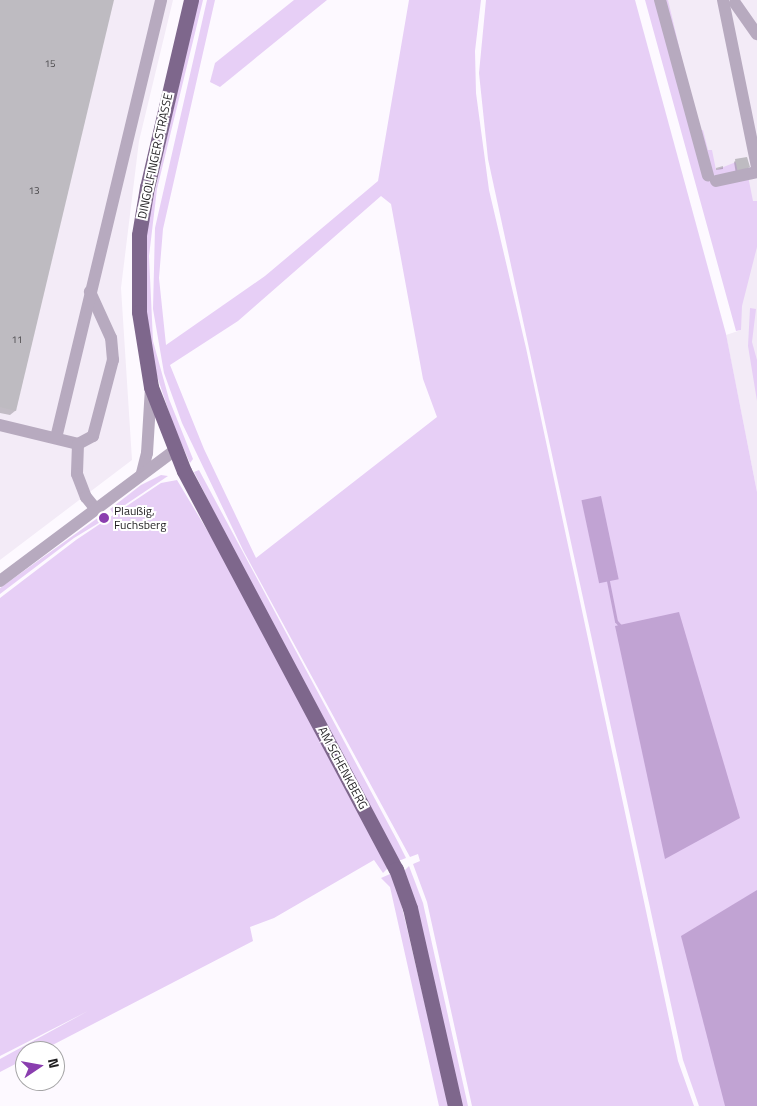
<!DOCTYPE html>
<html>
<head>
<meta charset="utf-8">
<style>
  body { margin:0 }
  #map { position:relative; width:757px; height:1106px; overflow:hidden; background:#fdf9ff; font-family:"Titillium Web",sans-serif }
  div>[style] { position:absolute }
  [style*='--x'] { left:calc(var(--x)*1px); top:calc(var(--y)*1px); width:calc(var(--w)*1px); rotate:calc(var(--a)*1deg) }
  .built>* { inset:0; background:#f3ebf7 }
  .green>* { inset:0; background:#e7cff6 }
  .water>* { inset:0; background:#c1a3d3; transform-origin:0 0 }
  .shadow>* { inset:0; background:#0003 }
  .stream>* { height:3px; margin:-1.5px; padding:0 1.5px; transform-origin:1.5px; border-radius:1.5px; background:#c1a3d3 }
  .building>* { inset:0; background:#bebbc1 }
  .minor>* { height:12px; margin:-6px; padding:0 6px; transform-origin:6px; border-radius:6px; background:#b7aabf }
  .major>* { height:15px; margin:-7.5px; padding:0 7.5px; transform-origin:7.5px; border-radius:7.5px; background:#7e678c }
  .dots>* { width:14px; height:14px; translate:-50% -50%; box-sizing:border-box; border:2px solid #fff; border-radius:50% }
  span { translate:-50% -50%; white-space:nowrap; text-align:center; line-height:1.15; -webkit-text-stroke:4px #fff; paint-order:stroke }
  .number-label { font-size:10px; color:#474548 }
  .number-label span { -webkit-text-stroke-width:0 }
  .street-label { font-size:12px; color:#1f1e20 }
  .poi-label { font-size:12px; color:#1f1e20 }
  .left { translate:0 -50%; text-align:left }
  .north { position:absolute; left:15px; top:1041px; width:50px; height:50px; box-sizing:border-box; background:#fff; border:1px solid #a5a5a6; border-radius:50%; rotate:78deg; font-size:14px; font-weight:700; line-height:20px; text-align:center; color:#1f1e20 }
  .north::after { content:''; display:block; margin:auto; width:18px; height:22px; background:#8a3eaf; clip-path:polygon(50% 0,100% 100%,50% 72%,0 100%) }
</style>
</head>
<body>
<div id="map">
  <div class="built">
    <i style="clip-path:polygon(0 0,173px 0,139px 141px,121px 288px,132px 460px,0 560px)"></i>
    <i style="clip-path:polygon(658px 0,757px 0,757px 492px,726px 335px,741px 330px)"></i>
  </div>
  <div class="green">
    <i style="clip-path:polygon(198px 0,203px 0,157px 189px,149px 256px,153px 341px,169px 399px,193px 459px,190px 463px,174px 427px,152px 361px,145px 312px,145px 235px)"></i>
    <i style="clip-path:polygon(evenodd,207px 0,215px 0,163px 229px,159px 278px,166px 345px,265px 276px,378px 181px,409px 0,481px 0,475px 51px,476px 93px,489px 190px,526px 348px,678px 1061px,694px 1106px,472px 1106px,427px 902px,413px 864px,420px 861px,418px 854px,410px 857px,243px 550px,182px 423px,164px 373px,153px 309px,155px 228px,207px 0,381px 196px,391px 204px,423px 379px,437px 417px,256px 558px,204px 449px,170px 365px,238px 321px,381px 196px)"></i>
    <i style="clip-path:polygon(294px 0,327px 0,220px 87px,210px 82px,215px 63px)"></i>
    <i style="clip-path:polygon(486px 0,635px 0,726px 334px,757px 492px,757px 1106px,699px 1106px,683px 1060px,488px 159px,479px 73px)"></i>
    <i style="clip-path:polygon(645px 0,668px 0,699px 131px,703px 130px,708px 150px,712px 150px,716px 170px,736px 162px,747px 171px,753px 201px,757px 201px,757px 247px,742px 306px,741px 330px,736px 331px)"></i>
    <i style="clip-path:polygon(750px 308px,756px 309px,752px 342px,757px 360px,757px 401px,748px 346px)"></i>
    <i style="clip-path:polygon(199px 470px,398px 842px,406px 858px,401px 860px,397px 860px,235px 554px,194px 472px)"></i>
    <i style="clip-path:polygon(161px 475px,168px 476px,113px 513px,110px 509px,141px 485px)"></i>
    <i style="clip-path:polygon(177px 480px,234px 575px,388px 865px,387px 869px,383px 873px,374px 860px,274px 918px,250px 927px,253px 941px,41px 1051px,25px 1051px,25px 1059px,0 1072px,0 1059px,88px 1011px,0 1056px,0 598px,76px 540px,161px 483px)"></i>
    <i style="clip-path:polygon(99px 517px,102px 521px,74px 538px,0 594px,0 588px)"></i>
    <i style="clip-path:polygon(409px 866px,423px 903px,468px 1106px,461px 1106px,403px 872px)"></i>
    <i style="clip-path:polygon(390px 874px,397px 886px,449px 1106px,439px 1106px,390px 887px,381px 878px)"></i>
  </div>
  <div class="water">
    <i style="left:601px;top:496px;width:85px;height:20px;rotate:78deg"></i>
    <i style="clip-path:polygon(679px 612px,740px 818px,665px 859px,615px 626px)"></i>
    <i style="clip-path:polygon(757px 890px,757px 1106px,725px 1106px,681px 936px)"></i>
  </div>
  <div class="shadow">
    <i style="clip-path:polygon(0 0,113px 0,15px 411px,10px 415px,0 413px)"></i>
    <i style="clip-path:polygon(736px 160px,746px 169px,736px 174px,734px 162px)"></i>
    <i style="clip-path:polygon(723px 166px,723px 169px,716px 170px,716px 168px)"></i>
  </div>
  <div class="stream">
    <i style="--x:608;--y:581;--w:41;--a:78.7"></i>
    <i style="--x:616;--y:621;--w:9;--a:49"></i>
  </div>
  <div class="building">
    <i style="clip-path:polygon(0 0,114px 0,16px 411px,0 407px)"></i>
    <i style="clip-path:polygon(747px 157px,750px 167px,738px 173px,735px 159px)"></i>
  </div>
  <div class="minor">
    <i style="--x:660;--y:0;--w:182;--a:74.7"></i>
    <i style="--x:723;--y:0;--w:170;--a:78.5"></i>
    <i style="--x:735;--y:3;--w:38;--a:55"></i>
    <i style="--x:716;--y:181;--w:42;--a:-12.4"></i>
    <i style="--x:0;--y:425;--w:80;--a:13.7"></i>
    <i style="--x:78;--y:444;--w:17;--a:-28"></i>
    <i style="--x:93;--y:436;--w:79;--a:-75.3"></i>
    <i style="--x:113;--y:360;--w:22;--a:-95"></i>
    <i style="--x:111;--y:338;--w:51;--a:-114.5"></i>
    <i style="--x:56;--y:438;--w:450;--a:-76.5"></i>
    <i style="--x:78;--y:444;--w:30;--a:92"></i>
    <i style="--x:77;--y:474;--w:25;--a:69"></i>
    <i style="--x:86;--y:497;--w:14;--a:51"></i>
    <i style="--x:142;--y:473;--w:21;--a:-76"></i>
    <i style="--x:147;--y:453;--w:65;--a:-86.5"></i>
    <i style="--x:0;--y:581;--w:217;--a:-36.8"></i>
  </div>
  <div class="major">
    <i style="--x:191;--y:0;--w:192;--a:103.2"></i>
    <i style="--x:147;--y:187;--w:49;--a:99.5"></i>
    <i style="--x:139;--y:235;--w:77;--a:90"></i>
    <i style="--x:139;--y:312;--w:76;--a:80.9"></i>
    <i style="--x:151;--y:387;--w:90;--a:68.6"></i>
    <i style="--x:184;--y:471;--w:451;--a:62"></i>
    <i style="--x:396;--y:869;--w:41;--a:70.3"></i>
    <i style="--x:410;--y:908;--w:203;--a:77.2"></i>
  </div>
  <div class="dots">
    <i style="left:104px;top:518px;background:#8a3eaf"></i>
  </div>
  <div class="number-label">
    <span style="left:50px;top:64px">15</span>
    <span style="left:34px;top:191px">13</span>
    <span style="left:17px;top:340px">11</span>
  </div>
  <div class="street-label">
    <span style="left:155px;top:156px;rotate:-78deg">DINGOLFINGER STRASSE</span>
    <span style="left:343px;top:768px;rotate:62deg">AM SCHENKBERG</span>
  </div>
  <div class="poi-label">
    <span class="left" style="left:114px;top:518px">Plaußig,<br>Fuchsberg</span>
  </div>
  <div class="north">N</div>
</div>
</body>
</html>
